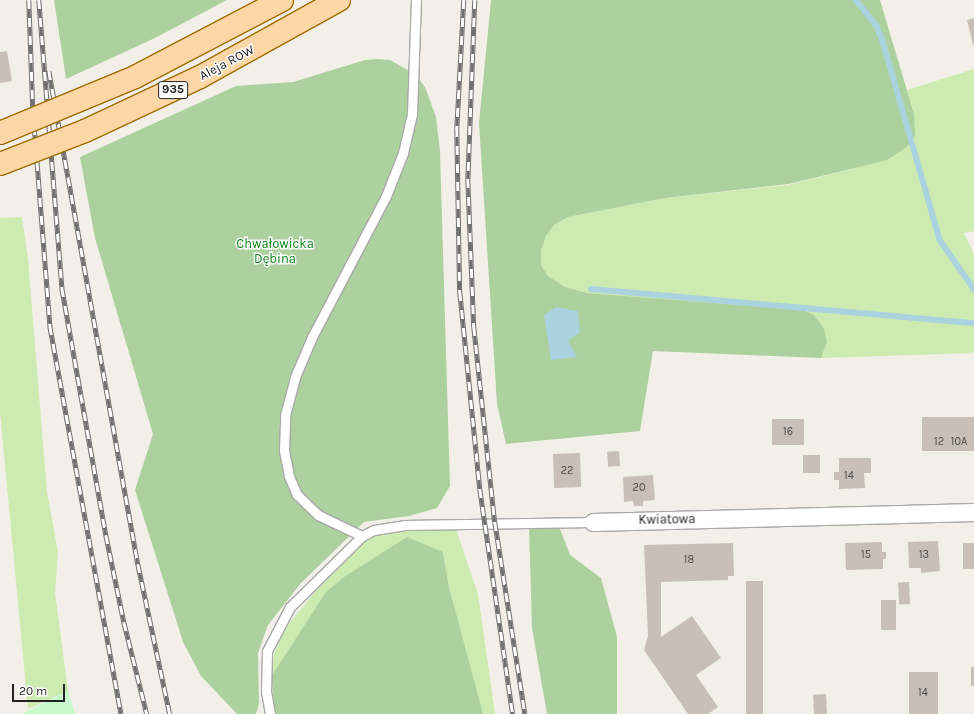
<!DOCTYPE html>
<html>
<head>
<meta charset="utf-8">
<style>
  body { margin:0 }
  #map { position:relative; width:974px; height:714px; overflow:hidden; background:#f2efe9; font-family:Karla,sans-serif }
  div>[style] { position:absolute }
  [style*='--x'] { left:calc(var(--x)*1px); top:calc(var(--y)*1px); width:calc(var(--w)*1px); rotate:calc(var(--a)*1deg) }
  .grass>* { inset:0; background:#cdebb0 }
  .forest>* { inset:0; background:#add19e }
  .park>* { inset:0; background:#c8facc }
  .water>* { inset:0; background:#aad3df }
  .stream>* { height:5.5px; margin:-2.75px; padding:0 2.75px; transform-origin:2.75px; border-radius:2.75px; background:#aad3df }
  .building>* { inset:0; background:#c7bfb8; transform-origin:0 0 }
  .roads { filter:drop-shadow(1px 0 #a9a9a9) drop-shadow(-1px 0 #a9a9a9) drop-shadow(0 1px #a9a9a9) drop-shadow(0 -1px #a9a9a9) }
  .service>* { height:9px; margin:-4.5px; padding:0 4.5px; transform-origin:4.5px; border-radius:4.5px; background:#fff }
  .minor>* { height:17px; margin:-8.5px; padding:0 8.5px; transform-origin:8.5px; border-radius:8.5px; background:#fff }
  .rail>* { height:4.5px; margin-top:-2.25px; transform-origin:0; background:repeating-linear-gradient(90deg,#fff 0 9px,#707070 0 18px); box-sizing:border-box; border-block:1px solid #707070 }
  .bridges { filter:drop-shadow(1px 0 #a06b00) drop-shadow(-1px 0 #a06b00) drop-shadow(0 1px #a06b00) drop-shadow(0 -1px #a06b00) }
  .primary-bridge>* { height:22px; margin:-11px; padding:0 11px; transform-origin:11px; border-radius:11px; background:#fcd6a4 }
  span { translate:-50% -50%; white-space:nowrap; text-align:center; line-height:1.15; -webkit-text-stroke:3px #fff; paint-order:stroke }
  .number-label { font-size:11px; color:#4b4948 }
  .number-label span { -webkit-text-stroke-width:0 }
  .shield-label span { padding:1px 3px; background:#fff; border:1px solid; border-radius:3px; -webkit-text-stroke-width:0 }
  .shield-label { font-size:12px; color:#222; font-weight:700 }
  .street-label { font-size:13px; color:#222 }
  .park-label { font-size:13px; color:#0c8416 }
  .scale { position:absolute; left:12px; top:684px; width:53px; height:18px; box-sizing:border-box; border:2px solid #222; border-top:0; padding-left:5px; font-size:12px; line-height:14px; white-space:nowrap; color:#222; -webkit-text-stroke:3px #fff; paint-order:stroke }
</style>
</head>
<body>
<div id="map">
  <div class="grass">
    <i style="clip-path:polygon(974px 69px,974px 231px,964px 233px,974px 254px,974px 353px,821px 358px,827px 342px,687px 302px,587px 293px,565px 287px,548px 276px,541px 265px,541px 250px,546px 236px,554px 225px,568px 217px,665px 198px,789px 185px,855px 168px,914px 114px,907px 90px)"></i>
    <i style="clip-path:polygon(22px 217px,28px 259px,47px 492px,58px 552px,55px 593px,68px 691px,28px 709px,0 412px,0 218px)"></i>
    <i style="clip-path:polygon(456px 529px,478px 594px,495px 714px,483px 714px,477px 699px,449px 587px,443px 552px,271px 677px,274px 654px,284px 630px,327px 577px,364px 541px,382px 532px,395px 530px)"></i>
  </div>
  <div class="forest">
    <i style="clip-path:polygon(54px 0,227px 0,155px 38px,66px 79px)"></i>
    <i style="clip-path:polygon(491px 0,880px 0,914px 114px,915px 136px,907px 147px,887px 160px,789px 184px,665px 198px,568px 217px,554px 225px,546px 236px,541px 250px,541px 265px,548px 276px,565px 287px,587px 293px,803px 310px,814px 315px,824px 329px,827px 342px,821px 358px,653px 351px,640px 431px,506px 444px,497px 404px,479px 123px)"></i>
    <i style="clip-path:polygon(378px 59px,390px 60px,416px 75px,425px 87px,436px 117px,440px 151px,450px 486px,437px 508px,409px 516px,364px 522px,301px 583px,268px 625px,258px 653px,259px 703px,256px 714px,237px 714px,201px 676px,183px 642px,135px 490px,153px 434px,95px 238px,80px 157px,236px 86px,293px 82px,365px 60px)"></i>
    <i style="clip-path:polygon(529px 528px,560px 529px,570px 555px,601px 578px,617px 637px,617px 714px,547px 714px,532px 628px)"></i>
    <i style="clip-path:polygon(407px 537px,443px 552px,449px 587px,483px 714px,275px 714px,271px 677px,326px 592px,344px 577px)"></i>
  </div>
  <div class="park">
    <i style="clip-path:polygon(68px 691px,75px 714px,21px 714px,22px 714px)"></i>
  </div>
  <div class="water">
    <i style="clip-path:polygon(556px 307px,578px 311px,580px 332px,568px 341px,577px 357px,551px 360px,544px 315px)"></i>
  </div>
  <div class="stream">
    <i style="--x:856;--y:0;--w:33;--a:51"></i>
    <i style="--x:877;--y:26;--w:16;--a:68"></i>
    <i style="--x:883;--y:41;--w:207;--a:74"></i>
    <i style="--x:940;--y:240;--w:60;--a:55.2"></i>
    <i style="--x:591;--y:289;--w:385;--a:5.1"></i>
  </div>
  <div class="building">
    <i style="clip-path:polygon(974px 18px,974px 45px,973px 45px,967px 20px)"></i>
    <i style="clip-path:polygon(7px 51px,12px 81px,0 83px,0 52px)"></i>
    <i style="left:974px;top:417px;width:34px;height:52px;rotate:90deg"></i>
    <i style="left:804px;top:419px;width:26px;height:32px;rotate:90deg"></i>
    <i style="left:619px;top:451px;width:15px;height:12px;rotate:86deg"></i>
    <i style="left:580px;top:453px;width:34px;height:27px;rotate:88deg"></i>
    <i style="left:803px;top:455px;width:17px;height:18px"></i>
    <i style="clip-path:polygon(839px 458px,871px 458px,871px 473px,864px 473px,865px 488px,839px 489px,839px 480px,834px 480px,834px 472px,839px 472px)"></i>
    <i style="clip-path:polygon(653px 475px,655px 500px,643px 501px,643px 506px,634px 506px,633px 501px,624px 502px,623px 477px)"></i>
    <i style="clip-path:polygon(938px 541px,940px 571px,921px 573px,921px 568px,909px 568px,908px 542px)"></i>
    <i style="clip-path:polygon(882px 542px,882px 552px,886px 552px,886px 559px,883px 559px,883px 569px,846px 570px,845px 543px)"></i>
    <i style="clip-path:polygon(733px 543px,734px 576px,728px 576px,728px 580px,661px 582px,661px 637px,692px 616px,721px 658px,696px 675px,718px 707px,708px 714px,688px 714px,644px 650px,648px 636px,644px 545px)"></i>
    <i style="left:963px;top:543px;width:11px;height:26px"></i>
    <i style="left:746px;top:581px;width:17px;height:133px"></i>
    <i style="left:909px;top:582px;width:22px;height:11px;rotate:87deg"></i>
    <i style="left:881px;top:600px;width:15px;height:30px"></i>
    <i style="left:971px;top:667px;width:3px;height:19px"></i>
    <i style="left:909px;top:672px;width:29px;height:42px"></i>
    <i style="left:826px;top:694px;width:20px;height:13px;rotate:87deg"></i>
  </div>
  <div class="roads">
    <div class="service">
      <i style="--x:362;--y:536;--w:49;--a:-154.5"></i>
      <i style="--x:318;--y:515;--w:29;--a:-136"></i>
      <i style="--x:297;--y:495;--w:21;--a:-113"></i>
      <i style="--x:289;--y:476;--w:25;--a:-101"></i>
      <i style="--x:284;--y:451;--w:36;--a:-88"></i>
      <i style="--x:285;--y:415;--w:39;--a:-75"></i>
      <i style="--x:295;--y:377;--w:43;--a:-67"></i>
      <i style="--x:312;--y:337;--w:159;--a:-62.3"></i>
      <i style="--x:386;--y:196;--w:46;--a:-68.4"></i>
      <i style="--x:403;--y:153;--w:40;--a:-77"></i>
      <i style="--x:412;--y:114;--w:114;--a:-88"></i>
      <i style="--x:270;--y:714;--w:22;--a:-100"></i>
      <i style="--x:266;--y:692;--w:41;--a:-88.6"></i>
      <i style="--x:267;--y:651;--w:50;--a:-62.4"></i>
      <i style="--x:290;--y:607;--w:101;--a:-44.6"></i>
      <i style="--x:362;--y:536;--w:13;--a:-27"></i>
      <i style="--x:374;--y:530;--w:30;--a:-9"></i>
      <i style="--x:404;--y:525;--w:189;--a:-0.9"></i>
    </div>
    <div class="minor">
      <i style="--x:593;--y:522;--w:381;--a:-1.5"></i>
    </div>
  </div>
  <div class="rail">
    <i style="--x:29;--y:0;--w:108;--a:87.9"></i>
    <i style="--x:33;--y:108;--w:219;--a:85.5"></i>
    <i style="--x:50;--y:326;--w:394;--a:79.6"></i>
    <i style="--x:39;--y:0;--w:289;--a:85.4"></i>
    <i style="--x:62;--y:288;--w:251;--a:79.9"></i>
    <i style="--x:106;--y:535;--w:89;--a:78.3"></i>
    <i style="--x:124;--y:622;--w:95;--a:76"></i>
    <i style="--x:464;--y:0;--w:128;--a:93.1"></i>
    <i style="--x:457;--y:128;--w:164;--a:89"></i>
    <i style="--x:460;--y:292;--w:198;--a:84.2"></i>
    <i style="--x:480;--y:489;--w:227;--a:81.7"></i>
    <i style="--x:475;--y:0;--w:179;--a:92.2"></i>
    <i style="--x:468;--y:179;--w:148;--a:87.7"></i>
    <i style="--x:474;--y:327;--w:196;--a:83.9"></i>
    <i style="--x:495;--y:522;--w:194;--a:81.1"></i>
    <i style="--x:49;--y:71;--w:501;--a:79.77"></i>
    <i style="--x:138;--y:564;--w:153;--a:78"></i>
  </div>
  <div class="bridges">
    <div class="primary-bridge">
      <i style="--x:0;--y:133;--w:146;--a:-22.5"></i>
      <i style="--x:135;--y:77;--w:166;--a:-27.6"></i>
      <i style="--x:0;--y:164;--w:91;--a:-21.2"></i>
      <i style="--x:85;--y:131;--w:127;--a:-25.2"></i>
      <i style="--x:200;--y:77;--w:159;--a:-29"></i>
    </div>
  </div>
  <div class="number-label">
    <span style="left:788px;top:432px">16</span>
    <span style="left:939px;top:442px">12</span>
    <span style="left:959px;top:442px">10A</span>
    <span style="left:567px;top:471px">22</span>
    <span style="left:849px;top:476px">14</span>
    <span style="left:639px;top:488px">20</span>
    <span style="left:866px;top:555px">15</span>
    <span style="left:924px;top:555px">13</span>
    <span style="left:689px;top:560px">18</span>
    <span style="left:923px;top:693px">14</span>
  </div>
  <div class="shield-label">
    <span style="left:173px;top:90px">935</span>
  </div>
  <div class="street-label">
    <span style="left:227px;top:63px;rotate:-28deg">Aleja ROW</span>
    <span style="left:667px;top:520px;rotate:-1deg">Kwiatowa</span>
  </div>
  <div class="park-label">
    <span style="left:275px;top:252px">Chwałowicka<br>Dębina</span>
  </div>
  <div class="scale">20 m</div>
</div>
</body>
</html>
